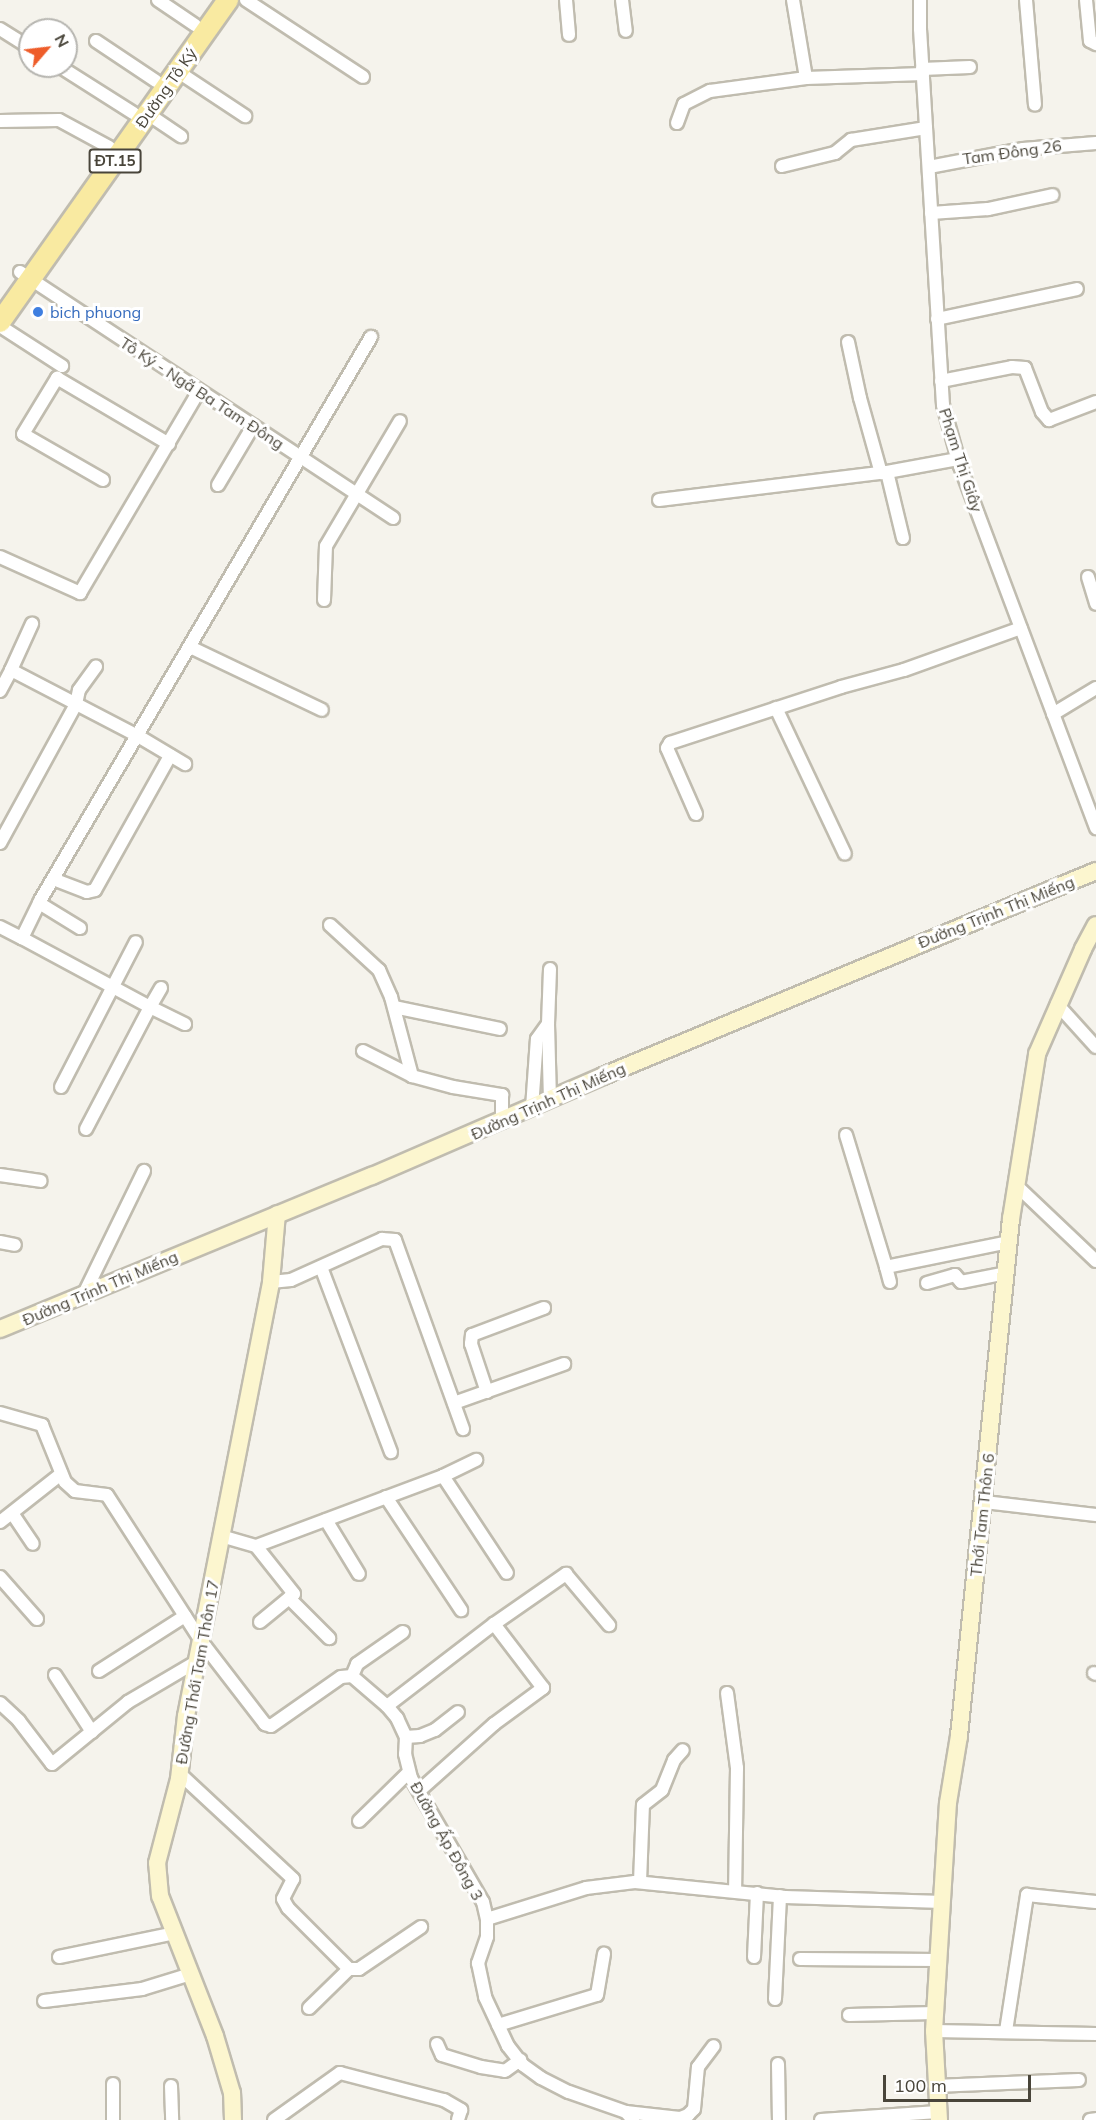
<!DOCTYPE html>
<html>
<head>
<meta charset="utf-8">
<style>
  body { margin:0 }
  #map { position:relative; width:1096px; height:2120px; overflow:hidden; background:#f5f3ec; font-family:Mulish,sans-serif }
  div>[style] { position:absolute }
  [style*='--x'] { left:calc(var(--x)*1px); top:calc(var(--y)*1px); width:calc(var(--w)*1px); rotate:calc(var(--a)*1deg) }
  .roads { filter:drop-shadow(2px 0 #c0bcaf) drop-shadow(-2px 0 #c0bcaf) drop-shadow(0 2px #c0bcaf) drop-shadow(0 -2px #c0bcaf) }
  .street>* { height:12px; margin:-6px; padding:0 6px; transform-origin:6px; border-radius:6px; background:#fff }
  .secondary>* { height:16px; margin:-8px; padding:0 8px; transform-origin:8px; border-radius:8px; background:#fcf6cf }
  .primary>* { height:20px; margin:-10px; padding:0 10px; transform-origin:10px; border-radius:10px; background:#f9eaa1 }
  .dots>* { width:16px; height:16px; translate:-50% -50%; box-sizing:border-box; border:3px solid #fff; border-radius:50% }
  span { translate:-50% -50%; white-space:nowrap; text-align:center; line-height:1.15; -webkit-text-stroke:6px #fff; paint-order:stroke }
  .shield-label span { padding:2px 4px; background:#fff; border:2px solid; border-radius:4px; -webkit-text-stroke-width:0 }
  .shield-label { font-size:15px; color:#49453a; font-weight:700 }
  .street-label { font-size:16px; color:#49453a }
  .shop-label { font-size:16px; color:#366cbe }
  .left { translate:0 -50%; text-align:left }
  .north { position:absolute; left:18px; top:18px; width:60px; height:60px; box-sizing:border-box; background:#fff; border:2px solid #b6b5b0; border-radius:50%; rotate:62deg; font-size:16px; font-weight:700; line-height:24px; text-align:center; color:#49453a }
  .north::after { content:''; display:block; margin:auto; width:21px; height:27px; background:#ee5d2a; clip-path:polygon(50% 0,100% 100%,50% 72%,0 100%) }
  .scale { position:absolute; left:883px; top:2075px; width:148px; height:27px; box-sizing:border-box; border:3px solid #49453a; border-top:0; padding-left:8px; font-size:18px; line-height:21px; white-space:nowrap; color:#49453a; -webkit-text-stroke:4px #fff; paint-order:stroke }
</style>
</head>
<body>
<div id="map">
  <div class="roads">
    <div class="street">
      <i style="--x:158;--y:0;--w:45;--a:34"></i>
      <i style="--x:246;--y:0;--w:140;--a:33.3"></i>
      <i style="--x:566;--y:0;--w:35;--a:85"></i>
      <i style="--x:622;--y:0;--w:31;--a:83"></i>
      <i style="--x:793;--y:0;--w:79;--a:80.5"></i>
      <i style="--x:920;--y:0;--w:29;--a:90"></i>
      <i style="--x:920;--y:29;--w:377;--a:86.5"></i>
      <i style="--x:943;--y:405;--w:63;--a:74.4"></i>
      <i style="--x:960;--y:466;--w:387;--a:69.4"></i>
      <i style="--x:1026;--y:0;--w:105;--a:85.1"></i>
      <i style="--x:1086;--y:0;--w:41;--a:84.4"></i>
      <i style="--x:1090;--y:41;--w:7;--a:27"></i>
      <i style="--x:0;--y:29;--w:36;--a:32"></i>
      <i style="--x:96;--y:41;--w:72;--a:33.7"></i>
      <i style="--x:59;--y:66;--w:88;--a:32.4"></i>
      <i style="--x:922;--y:69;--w:48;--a:-2.4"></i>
      <i style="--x:177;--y:71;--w:82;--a:33.5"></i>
      <i style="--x:148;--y:114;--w:40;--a:34"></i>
      <i style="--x:0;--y:121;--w:59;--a:-1"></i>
      <i style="--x:59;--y:120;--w:57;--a:28.4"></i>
      <i style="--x:677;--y:123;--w:20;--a:-70"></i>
      <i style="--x:684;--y:104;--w:29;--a:-27"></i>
      <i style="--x:710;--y:91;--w:97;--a:-7.7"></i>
      <i style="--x:806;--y:78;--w:117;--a:-2"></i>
      <i style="--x:782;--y:166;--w:55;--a:-13.8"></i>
      <i style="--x:835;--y:153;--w:21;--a:-39"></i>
      <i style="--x:851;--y:140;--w:76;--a:-9.1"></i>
      <i style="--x:929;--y:167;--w:96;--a:-10.8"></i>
      <i style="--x:1023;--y:149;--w:73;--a:-4.7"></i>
      <i style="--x:931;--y:213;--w:57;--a:-4"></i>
      <i style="--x:988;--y:209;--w:66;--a:-12.2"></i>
      <i style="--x:20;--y:272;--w:447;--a:33.4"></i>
      <i style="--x:937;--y:319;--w:143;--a:-12.1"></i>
      <i style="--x:0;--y:326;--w:74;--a:32.8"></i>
      <i style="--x:848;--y:342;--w:57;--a:77.9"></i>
      <i style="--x:860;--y:398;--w:78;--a:74.4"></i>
      <i style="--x:941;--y:381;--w:72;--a:-11.2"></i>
      <i style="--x:1012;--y:367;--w:13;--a:4"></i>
      <i style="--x:1025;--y:368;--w:47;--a:68.9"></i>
      <i style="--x:1042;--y:412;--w:11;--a:49"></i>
      <i style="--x:1049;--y:420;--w:50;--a:-21"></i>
      <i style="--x:887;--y:472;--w:68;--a:76.4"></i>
      <i style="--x:103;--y:480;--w:92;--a:-150.1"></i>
      <i style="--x:23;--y:434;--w:66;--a:-58.7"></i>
      <i style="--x:57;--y:378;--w:130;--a:30.5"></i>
      <i style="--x:218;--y:485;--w:69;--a:-59.3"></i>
      <i style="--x:659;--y:500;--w:230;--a:-7"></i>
      <i style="--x:887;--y:472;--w:72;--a:-10.4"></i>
      <i style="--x:0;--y:557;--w:88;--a:24.2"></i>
      <i style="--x:80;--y:593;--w:234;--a:-59.5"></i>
      <i style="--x:1088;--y:577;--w:28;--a:73"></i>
      <i style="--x:324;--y:600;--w:54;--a:-87.9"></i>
      <i style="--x:326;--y:546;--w:145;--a:-59.4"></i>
      <i style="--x:190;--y:647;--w:146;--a:25.5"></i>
      <i style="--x:11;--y:670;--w:51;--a:-65.5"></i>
      <i style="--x:0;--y:691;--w:24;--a:-62"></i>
      <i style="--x:11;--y:670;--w:143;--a:27.5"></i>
      <i style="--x:138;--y:736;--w:55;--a:30.8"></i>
      <i style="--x:776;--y:708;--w:161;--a:64.7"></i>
      <i style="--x:1053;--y:714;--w:50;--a:-31.2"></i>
      <i style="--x:696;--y:814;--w:72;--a:-113.7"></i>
      <i style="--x:667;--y:748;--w:6;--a:-59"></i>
      <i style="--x:670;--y:743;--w:180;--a:-18.1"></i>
      <i style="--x:841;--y:687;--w:65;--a:-15.1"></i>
      <i style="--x:904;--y:670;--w:124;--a:-19.7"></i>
      <i style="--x:0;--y:843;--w:158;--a:-61.3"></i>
      <i style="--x:76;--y:704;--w:14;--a:-78"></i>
      <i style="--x:79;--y:690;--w:29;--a:-54"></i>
      <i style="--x:53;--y:879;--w:36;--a:21"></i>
      <i style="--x:87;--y:892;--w:8;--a:-14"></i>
      <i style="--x:95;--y:890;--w:154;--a:-60.8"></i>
      <i style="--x:39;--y:903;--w:48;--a:31.4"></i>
      <i style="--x:330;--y:925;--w:67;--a:42.6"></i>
      <i style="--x:379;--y:970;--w:30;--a:66"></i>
      <i style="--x:391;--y:997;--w:82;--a:75.1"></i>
      <i style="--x:412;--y:1076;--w:42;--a:15"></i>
      <i style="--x:453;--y:1087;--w:50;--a:9.3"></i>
      <i style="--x:502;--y:1095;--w:27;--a:90"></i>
      <i style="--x:0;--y:927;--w:25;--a:27"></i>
      <i style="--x:161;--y:988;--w:22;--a:120"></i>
      <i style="--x:150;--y:1007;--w:39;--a:26"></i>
      <i style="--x:1057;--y:1004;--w:58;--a:47.8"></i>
      <i style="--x:394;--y:1007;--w:108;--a:11.7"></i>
      <i style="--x:548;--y:1024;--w:76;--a:88.5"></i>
      <i style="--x:363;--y:1051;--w:55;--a:27"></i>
      <i style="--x:61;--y:1087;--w:163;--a:-62.7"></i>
      <i style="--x:532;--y:1108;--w:69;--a:-85.9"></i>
      <i style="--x:537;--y:1039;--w:19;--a:-54"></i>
      <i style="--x:548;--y:1024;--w:55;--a:-87.9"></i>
      <i style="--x:86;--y:1129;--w:138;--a:-62.3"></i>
      <i style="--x:150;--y:1007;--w:145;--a:-151.7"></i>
      <i style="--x:22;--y:938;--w:43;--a:-64"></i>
      <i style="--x:41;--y:899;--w:652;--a:-59.58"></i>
      <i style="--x:846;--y:1135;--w:138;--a:73.1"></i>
      <i style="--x:0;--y:1175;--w:41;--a:8.3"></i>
      <i style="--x:1017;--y:1186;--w:109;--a:43.5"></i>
      <i style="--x:0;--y:1242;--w:15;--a:11"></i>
      <i style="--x:321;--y:1267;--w:198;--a:69.3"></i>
      <i style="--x:271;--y:1282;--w:20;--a:-6"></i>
      <i style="--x:291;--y:1280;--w:100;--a:-24.3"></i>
      <i style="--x:382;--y:1239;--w:13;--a:4"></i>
      <i style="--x:395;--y:1240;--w:201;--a:70.2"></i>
      <i style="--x:890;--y:1282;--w:16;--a:-105"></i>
      <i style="--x:886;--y:1267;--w:126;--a:-11.5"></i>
      <i style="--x:927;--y:1283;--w:29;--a:-16"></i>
      <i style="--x:955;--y:1275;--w:9;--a:49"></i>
      <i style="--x:961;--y:1282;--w:47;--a:-11.1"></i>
      <i style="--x:84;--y:1294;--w:137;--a:-64"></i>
      <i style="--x:487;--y:1392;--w:51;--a:-108.4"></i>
      <i style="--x:471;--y:1344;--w:9;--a:-84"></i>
      <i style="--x:472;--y:1335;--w:77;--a:-20.6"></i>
      <i style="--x:454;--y:1403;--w:117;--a:-19.5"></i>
      <i style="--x:0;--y:1413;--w:44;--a:15.9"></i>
      <i style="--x:42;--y:1425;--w:61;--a:68"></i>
      <i style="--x:65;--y:1482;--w:13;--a:42"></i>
      <i style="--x:75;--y:1491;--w:32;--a:7"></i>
      <i style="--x:107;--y:1495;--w:174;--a:57.2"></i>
      <i style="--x:201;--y:1641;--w:105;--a:52.4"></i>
      <i style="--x:265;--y:1724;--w:6;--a:18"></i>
      <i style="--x:271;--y:1726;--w:85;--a:-35"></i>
      <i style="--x:341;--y:1677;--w:11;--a:-5"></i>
      <i style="--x:352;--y:1676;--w:46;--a:40.6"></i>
      <i style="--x:387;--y:1706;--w:16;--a:50"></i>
      <i style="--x:397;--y:1718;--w:21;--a:65"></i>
      <i style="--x:406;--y:1737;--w:17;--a:93"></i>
      <i style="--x:405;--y:1754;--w:25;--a:76"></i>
      <i style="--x:411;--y:1778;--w:143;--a:59.9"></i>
      <i style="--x:483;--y:1902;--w:17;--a:77"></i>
      <i style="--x:487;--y:1919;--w:18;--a:90"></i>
      <i style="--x:487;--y:1937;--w:28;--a:109"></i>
      <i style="--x:478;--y:1963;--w:35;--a:78"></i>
      <i style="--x:485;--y:1997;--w:54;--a:64.9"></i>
      <i style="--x:508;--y:2046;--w:24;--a:52"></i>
      <i style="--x:523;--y:2065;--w:22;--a:36"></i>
      <i style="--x:541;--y:2078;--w:31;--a:27"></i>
      <i style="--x:569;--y:2092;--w:60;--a:19.3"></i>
      <i style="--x:626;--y:2112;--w:11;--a:49"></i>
      <i style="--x:443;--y:1476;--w:116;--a:56.6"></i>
      <i style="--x:386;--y:1497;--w:136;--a:56.4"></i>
      <i style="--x:984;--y:1502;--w:113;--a:6.6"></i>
      <i style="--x:12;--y:1513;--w:37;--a:56"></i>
      <i style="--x:326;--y:1520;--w:63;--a:58.6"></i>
      <i style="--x:0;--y:1522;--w:78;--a:-38.2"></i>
      <i style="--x:221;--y:1536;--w:36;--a:16"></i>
      <i style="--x:256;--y:1546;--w:200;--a:-20.5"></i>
      <i style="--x:443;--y:1476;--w:37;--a:-26"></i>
      <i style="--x:256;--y:1546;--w:61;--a:51.6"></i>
      <i style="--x:294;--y:1594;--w:44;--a:140.5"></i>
      <i style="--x:0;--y:1577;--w:56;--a:48.6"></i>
      <i style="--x:289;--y:1598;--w:57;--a:45"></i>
      <i style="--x:99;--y:1671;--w:102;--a:-32.6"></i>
      <i style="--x:1094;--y:1673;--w:2;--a:27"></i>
      <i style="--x:55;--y:1675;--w:68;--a:57"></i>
      <i style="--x:352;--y:1676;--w:13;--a:-67"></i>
      <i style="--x:357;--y:1664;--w:56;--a:-34.8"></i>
      <i style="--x:727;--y:1693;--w:76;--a:82.4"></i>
      <i style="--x:737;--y:1768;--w:122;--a:90.9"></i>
      <i style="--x:0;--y:1703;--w:26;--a:43"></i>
      <i style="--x:19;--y:1721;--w:54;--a:52.5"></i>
      <i style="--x:52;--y:1764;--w:98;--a:-39.2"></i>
      <i style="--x:128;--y:1702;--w:79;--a:-30.5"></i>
      <i style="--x:387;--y:1706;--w:135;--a:-37.5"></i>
      <i style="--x:494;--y:1624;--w:88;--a:-34.8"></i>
      <i style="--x:566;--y:1574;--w:67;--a:49.9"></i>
      <i style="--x:406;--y:1737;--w:14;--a:-4"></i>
      <i style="--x:420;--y:1736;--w:16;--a:-22"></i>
      <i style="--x:435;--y:1730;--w:29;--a:-38"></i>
      <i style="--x:179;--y:1773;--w:156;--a:42.9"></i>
      <i style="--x:293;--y:1879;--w:22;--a:117"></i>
      <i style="--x:283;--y:1899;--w:10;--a:61"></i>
      <i style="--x:288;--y:1908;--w:86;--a:45"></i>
      <i style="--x:349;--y:1969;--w:56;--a:135.7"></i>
      <i style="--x:419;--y:1791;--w:101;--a:-41.8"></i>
      <i style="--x:494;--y:1724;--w:61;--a:-36.3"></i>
      <i style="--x:543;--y:1688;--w:81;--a:-127.4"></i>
      <i style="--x:359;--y:1821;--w:70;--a:-44.4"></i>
      <i style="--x:640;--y:1882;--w:77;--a:-87.8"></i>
      <i style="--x:643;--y:1805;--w:24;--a:-38"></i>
      <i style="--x:662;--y:1790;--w:32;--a:-68"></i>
      <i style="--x:674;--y:1760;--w:13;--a:-48"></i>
      <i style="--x:487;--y:1919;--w:104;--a:-17.4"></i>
      <i style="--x:586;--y:1888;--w:49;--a:-7"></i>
      <i style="--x:635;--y:1882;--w:151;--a:5.7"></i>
      <i style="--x:785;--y:1897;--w:158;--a:1.8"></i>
      <i style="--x:59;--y:1957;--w:118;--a:-11.7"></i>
      <i style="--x:754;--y:1957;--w:64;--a:-87.3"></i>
      <i style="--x:800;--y:1959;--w:138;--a:0.4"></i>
      <i style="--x:349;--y:1969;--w:10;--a:0"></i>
      <i style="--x:359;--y:1969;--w:75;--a:-34.1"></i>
      <i style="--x:775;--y:1999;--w:103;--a:-87.2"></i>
      <i style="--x:44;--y:2001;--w:99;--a:-7"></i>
      <i style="--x:142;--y:1989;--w:51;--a:-17"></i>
      <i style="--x:849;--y:2015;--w:86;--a:-1.3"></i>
      <i style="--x:498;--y:2025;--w:103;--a:-16.9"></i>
      <i style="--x:597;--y:1995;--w:42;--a:-80.3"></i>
      <i style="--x:934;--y:2031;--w:162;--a:1.1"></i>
      <i style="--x:1006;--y:2031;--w:138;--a:-81.2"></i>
      <i style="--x:1027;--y:1895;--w:69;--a:5.8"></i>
      <i style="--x:437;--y:2044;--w:12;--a:66"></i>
      <i style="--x:442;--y:2055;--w:41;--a:17.1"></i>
      <i style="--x:481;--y:2067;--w:24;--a:9"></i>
      <i style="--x:505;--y:2071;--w:19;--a:-36"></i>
      <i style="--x:778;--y:2064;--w:56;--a:89"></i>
      <i style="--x:113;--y:2084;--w:36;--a:90"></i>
      <i style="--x:171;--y:2086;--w:34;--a:88"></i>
      <i style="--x:935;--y:2086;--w:144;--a:-2.4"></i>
      <i style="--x:626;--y:2112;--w:54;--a:6.3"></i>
      <i style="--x:680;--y:2118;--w:9;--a:-21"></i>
      <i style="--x:688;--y:2115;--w:8;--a:-45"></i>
      <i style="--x:694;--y:2109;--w:42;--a:-84.6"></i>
      <i style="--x:698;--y:2067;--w:26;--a:-53"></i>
      <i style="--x:274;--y:2120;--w:81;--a:-35.5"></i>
      <i style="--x:340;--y:2073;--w:107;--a:14.6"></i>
      <i style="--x:444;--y:2100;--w:20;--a:30"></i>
      <i style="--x:461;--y:2110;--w:10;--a:107"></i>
      <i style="--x:821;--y:2120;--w:117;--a:-3.9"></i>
      <i style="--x:1090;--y:2120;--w:6;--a:-9"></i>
    </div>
    <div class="secondary">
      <i style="--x:0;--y:1329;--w:402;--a:-22.4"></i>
      <i style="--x:372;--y:1176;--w:252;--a:-23.4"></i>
      <i style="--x:603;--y:1076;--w:534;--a:-22.58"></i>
      <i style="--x:233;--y:2120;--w:27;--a:-92"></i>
      <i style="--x:232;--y:2093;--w:59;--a:-106.6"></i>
      <i style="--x:215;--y:2036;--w:150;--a:-111.4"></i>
      <i style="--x:160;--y:1896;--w:33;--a:-95"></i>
      <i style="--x:157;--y:1863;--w:87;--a:-75.3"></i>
      <i style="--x:179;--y:1779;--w:63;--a:-83.7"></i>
      <i style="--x:186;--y:1716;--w:442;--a:-78.9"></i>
      <i style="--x:271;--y:1282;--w:68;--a:-85"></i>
      <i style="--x:939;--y:2120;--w:89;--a:-93.2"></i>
      <i style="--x:934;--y:2031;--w:228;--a:-86.5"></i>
      <i style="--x:948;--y:1803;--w:68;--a:-80.7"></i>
      <i style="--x:959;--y:1736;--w:520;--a:-84.26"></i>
      <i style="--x:1011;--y:1219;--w:167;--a:-81"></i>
      <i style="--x:1037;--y:1054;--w:115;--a:-66.3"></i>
      <i style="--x:1083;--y:949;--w:27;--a:-62"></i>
    </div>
    <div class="primary">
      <i style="--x:0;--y:322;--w:395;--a:-54.7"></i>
    </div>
  </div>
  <div class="dots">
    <i style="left:38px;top:312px;background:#3f7fe0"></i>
  </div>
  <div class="shield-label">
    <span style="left:115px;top:161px">ĐT.15</span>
  </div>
  <div class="street-label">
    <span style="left:166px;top:88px;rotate:-55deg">Đường Tô Ký</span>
    <span style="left:1012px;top:152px;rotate:-8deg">Tam Đông 26</span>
    <span style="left:202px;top:393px;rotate:33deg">Tô Ký - Ngã Ba Tam Đông</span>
    <span style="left:961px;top:460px;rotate:72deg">Phạm Thị Giây</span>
    <span style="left:996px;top:912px;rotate:-22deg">Đường Trịnh Thị Miếng</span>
    <span style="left:548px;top:1101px;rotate:-24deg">Đường Trịnh Thị Miếng</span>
    <span style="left:100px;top:1288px;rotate:-23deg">Đường Trịnh Thị Miếng</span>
    <span style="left:982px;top:1515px;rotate:-84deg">Thới Tam Thôn 6</span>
    <span style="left:197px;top:1672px;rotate:-80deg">Đường Thới Tam Thôn 17</span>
    <span style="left:447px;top:1841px;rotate:61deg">Đường Ấp Đông 3</span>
  </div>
  <div class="shop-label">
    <span class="left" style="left:50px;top:312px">bich phuong</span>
  </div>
  <div class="north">N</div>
  <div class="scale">100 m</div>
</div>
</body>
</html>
